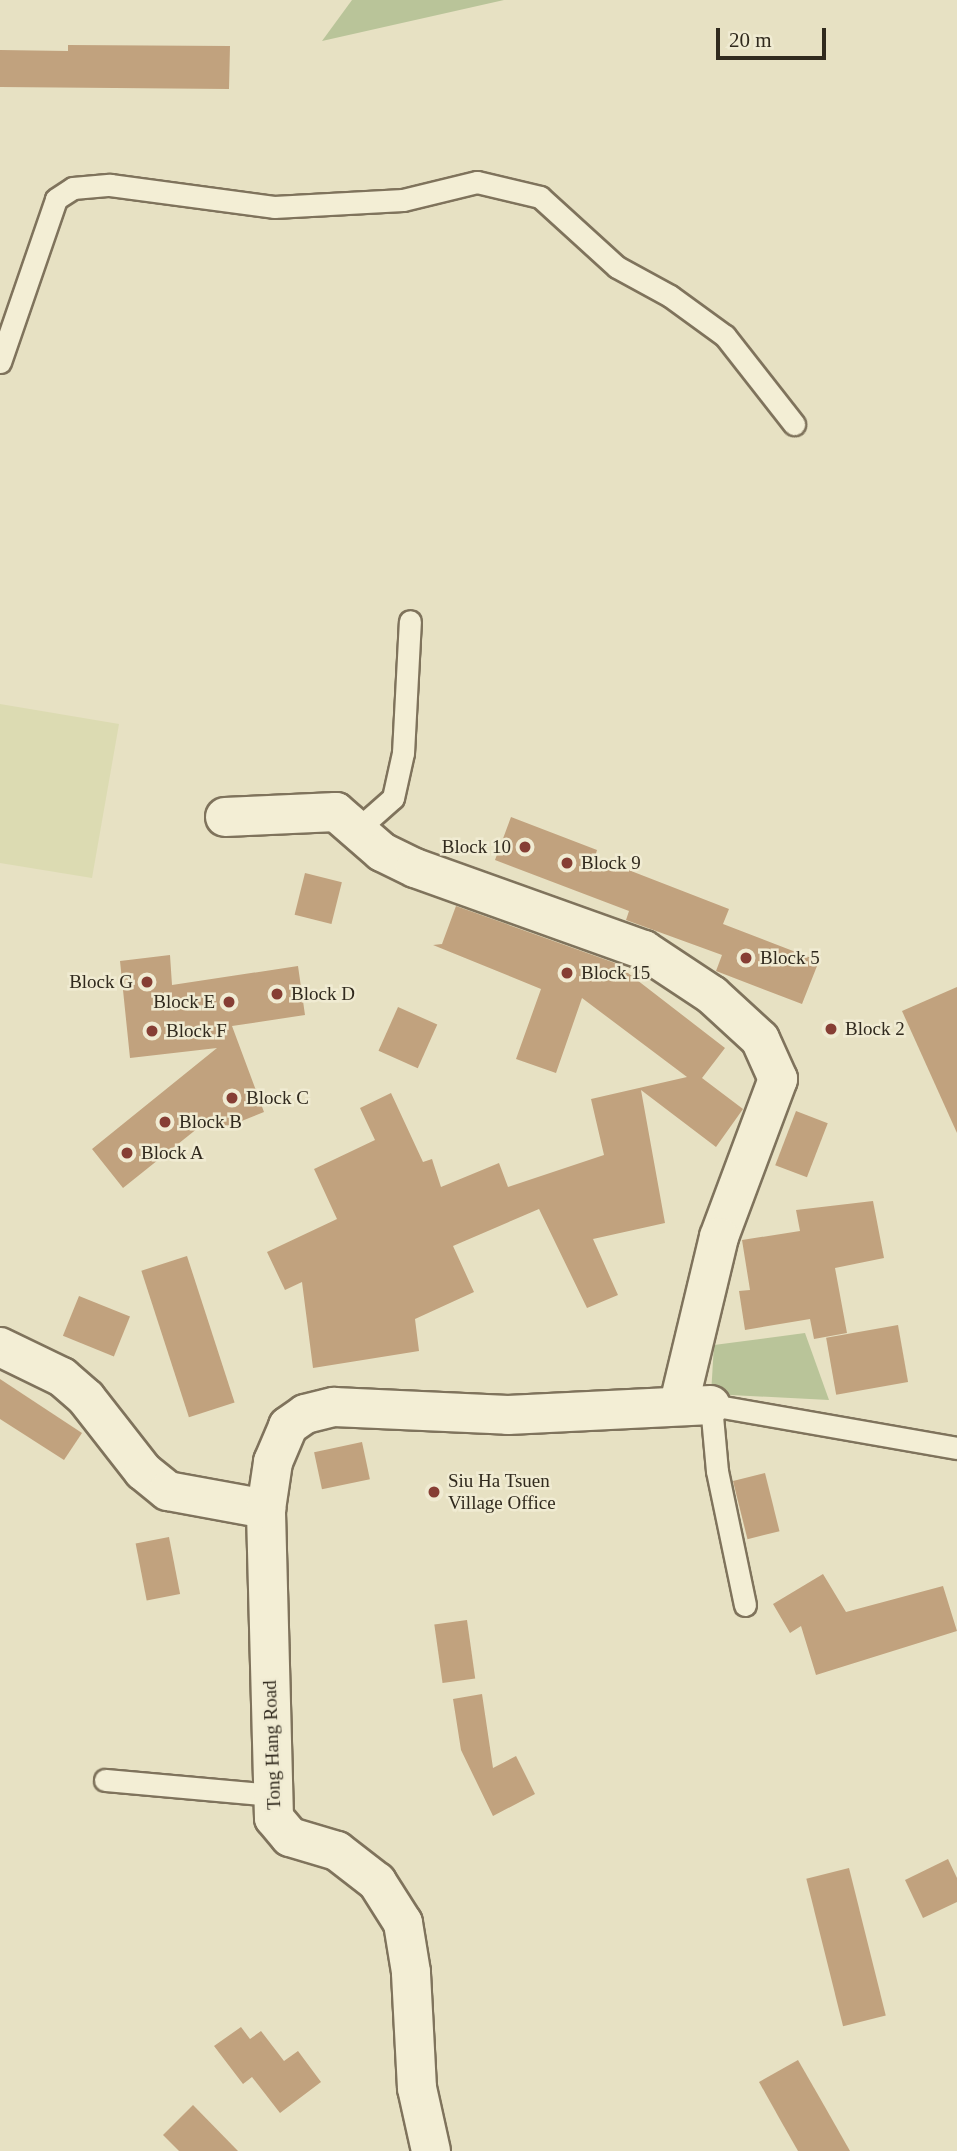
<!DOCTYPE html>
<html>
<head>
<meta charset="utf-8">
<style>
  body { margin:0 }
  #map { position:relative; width:957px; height:2151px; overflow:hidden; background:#e7e1c3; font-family:"Times New Roman",serif }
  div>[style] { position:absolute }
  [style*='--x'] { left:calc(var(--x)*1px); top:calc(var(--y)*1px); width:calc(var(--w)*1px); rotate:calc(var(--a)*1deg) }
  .farmland>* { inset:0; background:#dcdbb2 }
  .green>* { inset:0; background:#b9c499 }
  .building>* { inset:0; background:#c1a27e; transform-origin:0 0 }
  .roads { filter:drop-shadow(2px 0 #7f735c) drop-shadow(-2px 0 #7f735c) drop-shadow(0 2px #7f735c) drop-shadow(0 -2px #7f735c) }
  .lane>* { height:21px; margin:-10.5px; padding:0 10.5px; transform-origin:10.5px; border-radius:10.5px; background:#f3eed5 }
  .street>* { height:38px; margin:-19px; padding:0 19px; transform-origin:19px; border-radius:19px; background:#f3eed5 }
  .dots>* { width:19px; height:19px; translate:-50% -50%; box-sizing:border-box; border:4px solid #f0ebd2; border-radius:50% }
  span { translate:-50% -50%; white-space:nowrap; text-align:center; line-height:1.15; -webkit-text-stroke:5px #f0ebd2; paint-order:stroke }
  .poi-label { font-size:19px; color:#312a1e }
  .right { translate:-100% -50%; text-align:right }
  .left { translate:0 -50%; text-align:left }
  .street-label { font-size:19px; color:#312a1e }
  .scale { position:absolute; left:716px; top:28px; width:110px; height:32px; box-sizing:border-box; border:4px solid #312a1e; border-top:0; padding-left:9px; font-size:21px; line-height:24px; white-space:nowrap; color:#312a1e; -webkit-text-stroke:5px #f0ebd2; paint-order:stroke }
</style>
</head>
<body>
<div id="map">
  <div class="farmland">
    <i style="clip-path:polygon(0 704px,119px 724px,92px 878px,0 863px)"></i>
  </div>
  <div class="green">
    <i style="clip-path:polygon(352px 0,504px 0,322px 41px)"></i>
    <i style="clip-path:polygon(805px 1333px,829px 1400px,711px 1394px,714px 1345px)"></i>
  </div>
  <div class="building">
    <i style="clip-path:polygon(68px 45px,230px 46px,229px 89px,0 87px,0 50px,68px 51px)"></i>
    <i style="clip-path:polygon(511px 817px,597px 850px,595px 857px,729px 909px,723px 924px,819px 961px,802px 1004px,716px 971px,722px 955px,626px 920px,629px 911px,495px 860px)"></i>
    <i style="left:305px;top:873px;width:38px;height:43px;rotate:14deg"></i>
    <i style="clip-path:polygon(456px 906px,615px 963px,725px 1048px,702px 1078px,743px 1109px,716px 1147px,641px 1090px,665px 1223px,593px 1239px,618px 1295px,587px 1308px,539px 1209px,453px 1246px,474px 1292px,415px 1319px,419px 1351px,313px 1368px,302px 1282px,285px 1290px,267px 1252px,337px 1219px,314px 1169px,375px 1140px,360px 1108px,391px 1093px,423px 1162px,432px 1159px,441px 1187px,499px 1163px,508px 1187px,604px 1155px,591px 1099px,687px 1077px,582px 998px,556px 1073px,516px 1059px,541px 989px,433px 945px,442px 944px)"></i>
    <i style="clip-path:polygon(170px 955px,172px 985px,298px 966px,305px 1015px,232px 1026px,264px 1112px,219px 1130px,213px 1116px,123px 1188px,92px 1149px,217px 1048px,130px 1058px,120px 961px)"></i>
    <i style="clip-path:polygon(957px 987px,957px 1133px,902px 1011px)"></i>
    <i style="left:398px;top:1007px;width:43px;height:48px;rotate:24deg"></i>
    <i style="left:796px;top:1111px;width:34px;height:58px;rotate:21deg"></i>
    <i style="clip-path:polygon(873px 1201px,884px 1258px,835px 1268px,847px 1333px,814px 1339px,810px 1319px,745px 1330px,739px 1291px,750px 1290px,742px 1240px,800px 1231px,796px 1210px)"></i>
    <i style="left:187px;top:1256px;width:154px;height:48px;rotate:72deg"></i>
    <i style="left:79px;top:1296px;width:55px;height:43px;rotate:22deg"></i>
    <i style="left:898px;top:1325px;width:58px;height:73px;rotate:80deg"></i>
    <i style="clip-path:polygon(0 1379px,82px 1433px,64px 1460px,0 1419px)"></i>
    <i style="left:362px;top:1442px;width:38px;height:49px;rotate:78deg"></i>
    <i style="left:765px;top:1473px;width:60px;height:33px;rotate:76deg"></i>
    <i style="left:169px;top:1537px;width:58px;height:34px;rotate:79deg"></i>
    <i style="clip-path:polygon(823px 1574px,846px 1612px,943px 1586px,957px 1631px,816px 1675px,801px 1626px,790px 1633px,773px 1604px)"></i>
    <i style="left:467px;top:1620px;width:59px;height:33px;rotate:82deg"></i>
    <i style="clip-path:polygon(482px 1694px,493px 1768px,516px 1756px,535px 1794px,493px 1816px,461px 1750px,453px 1699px)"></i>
    <i style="clip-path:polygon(948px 1859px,957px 1878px,957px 1902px,923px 1918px,905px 1880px)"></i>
    <i style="left:849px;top:1868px;width:152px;height:44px;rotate:76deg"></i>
    <i style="clip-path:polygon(241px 2027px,250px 2039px,261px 2031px,284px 2061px,298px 2051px,321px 2082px,280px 2113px,252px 2077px,243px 2084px,214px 2046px)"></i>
    <i style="clip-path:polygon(798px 2060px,821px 2100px,850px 2151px,798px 2151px,782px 2123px,759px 2082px)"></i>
    <i style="clip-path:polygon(193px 2105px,238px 2151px,179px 2151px,163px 2135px)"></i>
  </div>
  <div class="roads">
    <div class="lane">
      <i style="--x:0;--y:362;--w:172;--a:-71"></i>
      <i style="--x:56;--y:199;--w:20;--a:-33"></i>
      <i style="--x:73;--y:188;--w:37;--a:-5"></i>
      <i style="--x:110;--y:185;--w:165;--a:7.6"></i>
      <i style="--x:274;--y:207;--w:129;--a:-3.1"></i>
      <i style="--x:403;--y:200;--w:76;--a:-13.7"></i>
      <i style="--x:477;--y:182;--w:65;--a:13.4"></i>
      <i style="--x:540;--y:197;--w:104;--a:42.3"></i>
      <i style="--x:617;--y:267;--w:60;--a:28.7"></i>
      <i style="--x:670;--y:296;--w:68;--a:36"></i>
      <i style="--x:725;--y:336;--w:112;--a:51.9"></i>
      <i style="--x:359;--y:828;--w:45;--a:-41.4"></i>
      <i style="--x:393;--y:798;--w:46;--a:-77.5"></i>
      <i style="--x:403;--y:753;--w:132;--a:-87"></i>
      <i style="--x:745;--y:1605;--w:137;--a:-101.8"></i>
      <i style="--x:717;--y:1471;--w:66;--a:-95.2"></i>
      <i style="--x:711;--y:1405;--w:250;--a:9.9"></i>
      <i style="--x:105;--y:1780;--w:169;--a:5.1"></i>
    </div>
    <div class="street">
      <i style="--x:225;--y:817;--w:111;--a:-2.6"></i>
      <i style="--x:336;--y:812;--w:61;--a:41"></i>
      <i style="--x:382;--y:852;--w:37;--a:26"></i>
      <i style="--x:415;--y:868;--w:243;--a:19.7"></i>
      <i style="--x:644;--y:950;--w:82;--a:33.5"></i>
      <i style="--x:712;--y:995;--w:65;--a:42.5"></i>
      <i style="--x:760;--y:1039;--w:44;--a:65.8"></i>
      <i style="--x:778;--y:1079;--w:169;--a:110.5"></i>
      <i style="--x:719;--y:1237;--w:172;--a:103.5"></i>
      <i style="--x:0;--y:1347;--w:69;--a:25.8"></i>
      <i style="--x:62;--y:1377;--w:32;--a:41"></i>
      <i style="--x:86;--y:1398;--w:93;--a:52"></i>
      <i style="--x:143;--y:1471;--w:32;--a:39"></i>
      <i style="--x:168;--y:1491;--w:100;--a:10.4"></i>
      <i style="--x:431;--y:2151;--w:65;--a:-102.5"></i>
      <i style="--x:417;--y:2088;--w:116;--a:-93"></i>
      <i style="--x:411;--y:1972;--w:50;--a:-99.3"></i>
      <i style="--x:403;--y:1923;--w:49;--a:-122.4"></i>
      <i style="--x:377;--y:1882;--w:51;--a:-142.2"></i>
      <i style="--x:337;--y:1851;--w:49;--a:-163.4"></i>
      <i style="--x:290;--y:1837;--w:25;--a:-130"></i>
      <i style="--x:274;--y:1818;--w:309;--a:-91.5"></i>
      <i style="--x:266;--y:1509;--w:48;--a:-81.5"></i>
      <i style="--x:273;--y:1462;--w:39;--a:-67"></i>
      <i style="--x:288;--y:1426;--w:21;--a:-35"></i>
      <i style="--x:305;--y:1414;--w:30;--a:-14"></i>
      <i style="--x:334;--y:1407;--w:174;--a:2.6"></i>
      <i style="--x:508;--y:1415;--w:203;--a:-2.8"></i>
    </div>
  </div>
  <div class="dots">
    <i style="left:525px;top:847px;background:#863e34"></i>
    <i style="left:567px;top:863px;background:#863e34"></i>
    <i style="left:746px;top:958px;background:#863e34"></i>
    <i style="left:567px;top:973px;background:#863e34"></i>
    <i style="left:147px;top:982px;background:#863e34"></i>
    <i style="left:277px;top:994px;background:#863e34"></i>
    <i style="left:229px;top:1002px;background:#863e34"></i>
    <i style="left:831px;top:1029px;background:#863e34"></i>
    <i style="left:152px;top:1031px;background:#863e34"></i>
    <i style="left:232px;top:1098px;background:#863e34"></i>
    <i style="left:165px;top:1122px;background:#863e34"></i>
    <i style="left:127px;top:1153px;background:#863e34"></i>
    <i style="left:434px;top:1492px;background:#863e34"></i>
  </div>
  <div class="poi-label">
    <span class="right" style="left:511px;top:847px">Block 10</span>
    <span class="left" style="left:581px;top:863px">Block 9</span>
    <span class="left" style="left:760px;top:958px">Block 5</span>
    <span class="left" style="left:581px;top:973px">Block 15</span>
    <span class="right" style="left:133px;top:982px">Block G</span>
    <span class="left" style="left:291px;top:994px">Block D</span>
    <span class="right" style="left:215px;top:1002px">Block E</span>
    <span class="left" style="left:845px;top:1029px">Block 2</span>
    <span class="left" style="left:166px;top:1031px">Block F</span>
    <span class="left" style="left:246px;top:1098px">Block C</span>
    <span class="left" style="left:179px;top:1122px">Block B</span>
    <span class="left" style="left:141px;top:1153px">Block A</span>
    <span class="left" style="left:448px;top:1492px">Siu Ha Tsuen<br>Village Office</span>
  </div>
  <div class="street-label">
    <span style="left:272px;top:1745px;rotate:-92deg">Tong Hang Road</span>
  </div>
  <div class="scale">20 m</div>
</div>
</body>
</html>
